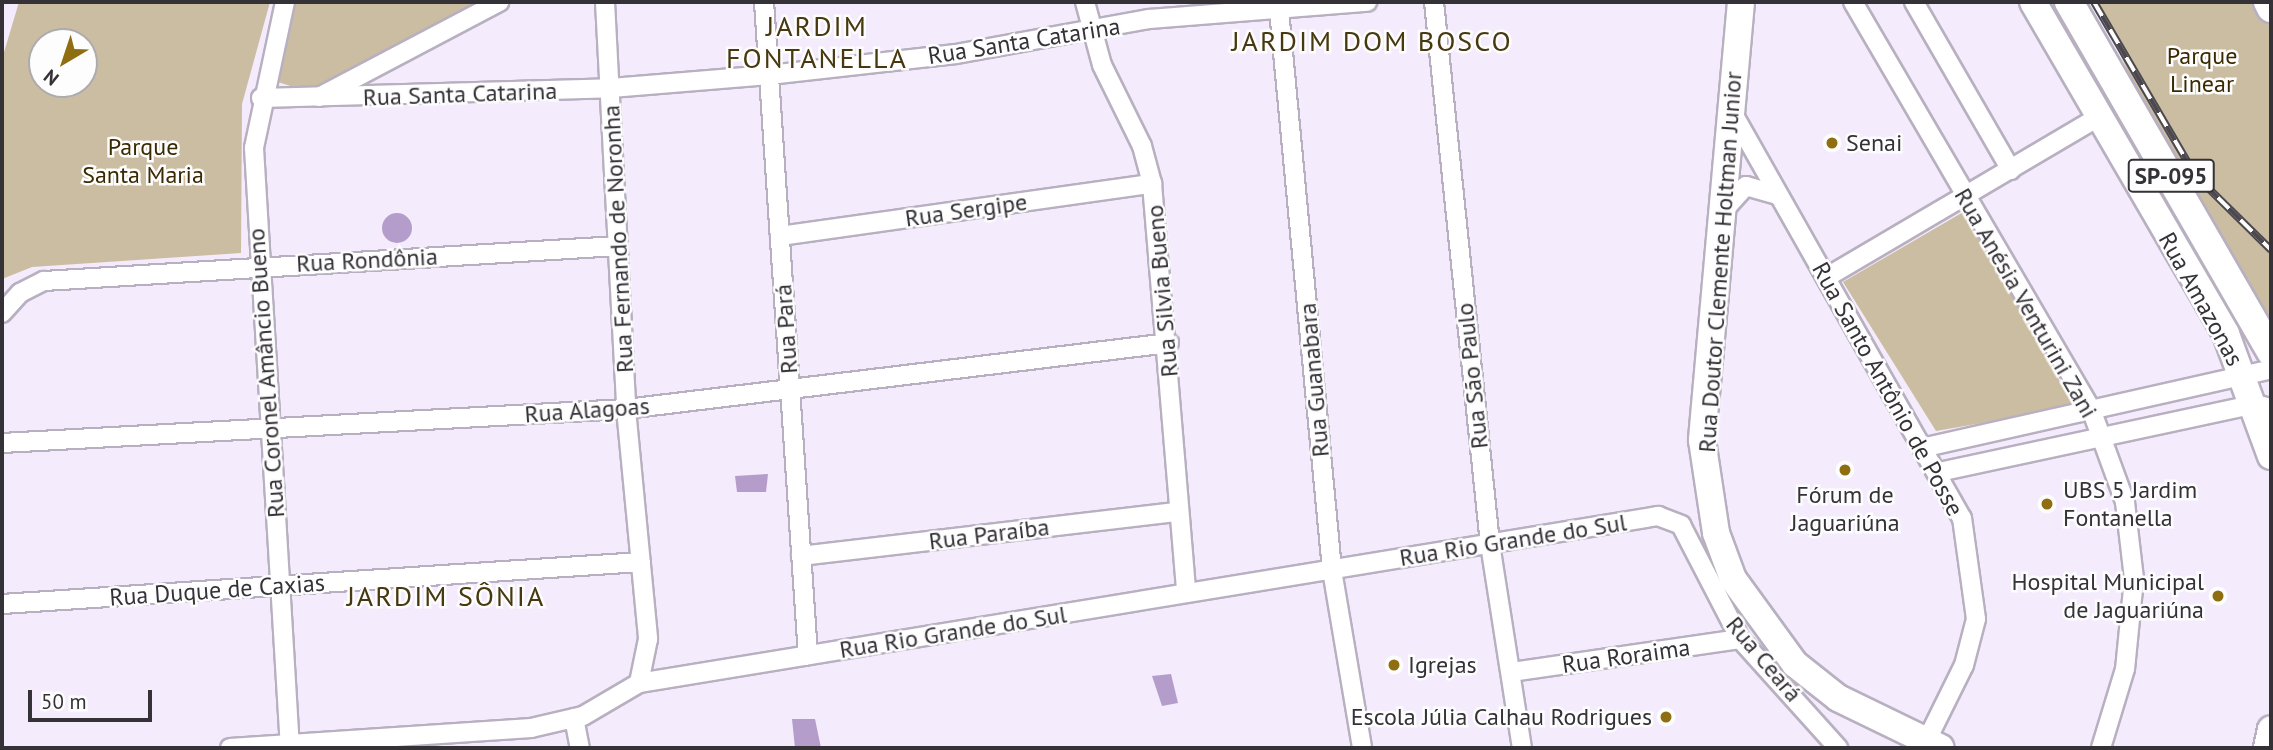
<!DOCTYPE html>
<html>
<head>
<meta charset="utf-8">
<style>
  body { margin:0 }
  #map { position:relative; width:2273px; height:750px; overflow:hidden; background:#f4ebfc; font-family:"PT Sans",sans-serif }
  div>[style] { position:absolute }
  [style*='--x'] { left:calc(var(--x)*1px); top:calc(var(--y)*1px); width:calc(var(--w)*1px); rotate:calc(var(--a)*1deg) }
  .green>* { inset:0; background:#cbbda1 }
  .water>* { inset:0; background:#b49dca }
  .round { border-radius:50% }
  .roads { filter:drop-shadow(2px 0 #b8b0c0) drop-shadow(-2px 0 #b8b0c0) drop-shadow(0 2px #b8b0c0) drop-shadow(0 -2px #b8b0c0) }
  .street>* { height:18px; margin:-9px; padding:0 9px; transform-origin:9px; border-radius:9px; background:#fff }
  .secondary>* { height:26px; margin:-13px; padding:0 13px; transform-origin:13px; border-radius:13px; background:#fff }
  .primary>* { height:28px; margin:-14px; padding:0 14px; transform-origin:14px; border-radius:14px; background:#fff }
  .rail>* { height:8px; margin-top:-4px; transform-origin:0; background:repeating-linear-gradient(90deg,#fdfdfd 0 16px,#4b484f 0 32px); box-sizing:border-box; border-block:2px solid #4b484f }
  .dots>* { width:19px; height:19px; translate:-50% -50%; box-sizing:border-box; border:4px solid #fdfdfd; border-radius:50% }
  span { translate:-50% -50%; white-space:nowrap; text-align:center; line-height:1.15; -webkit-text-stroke:5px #fdfdfd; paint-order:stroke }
  .shield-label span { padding:2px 5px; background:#fdfdfd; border:2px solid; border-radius:5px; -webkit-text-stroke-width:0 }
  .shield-label { font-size:23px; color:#343137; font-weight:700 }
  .street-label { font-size:24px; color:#343137 }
  .park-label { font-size:24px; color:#3a2a01 }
  .poi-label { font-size:24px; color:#343137 }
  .left { translate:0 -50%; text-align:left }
  .right { translate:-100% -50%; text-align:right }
  .quarter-label { font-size:28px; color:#483810; letter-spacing:2px }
  .frame { position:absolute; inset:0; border:4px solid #343137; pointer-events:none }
  .north { position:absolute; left:28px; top:28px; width:70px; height:70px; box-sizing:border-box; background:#fdfdfd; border:2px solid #adabae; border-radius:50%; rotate:219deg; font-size:19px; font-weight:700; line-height:28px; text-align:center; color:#343137 }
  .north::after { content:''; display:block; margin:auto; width:24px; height:32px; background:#8f6e12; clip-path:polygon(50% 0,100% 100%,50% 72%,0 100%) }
  .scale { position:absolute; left:28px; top:690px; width:124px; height:32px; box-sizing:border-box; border:4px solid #343137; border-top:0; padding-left:9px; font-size:21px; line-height:24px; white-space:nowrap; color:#343137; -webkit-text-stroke:5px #fdfdfd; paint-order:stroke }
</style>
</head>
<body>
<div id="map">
  <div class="green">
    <i style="clip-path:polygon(evenodd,19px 2px,270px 2px,242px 104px,241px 253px,32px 267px,2px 279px,2px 59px,19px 2px,42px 42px,84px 42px,84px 84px,42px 84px,42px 42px)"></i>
    <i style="clip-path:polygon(287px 2px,491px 2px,315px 94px,278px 82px,273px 47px)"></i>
    <i style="clip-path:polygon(2096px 2px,2261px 2px,2271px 21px,2271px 336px,2149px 117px)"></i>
    <i style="clip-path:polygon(1965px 211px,2074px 407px,1936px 431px,1843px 282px)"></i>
  </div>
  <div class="water">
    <i class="round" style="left:382px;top:213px;width:30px;height:30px"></i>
    <i style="clip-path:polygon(768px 474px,766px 492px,737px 492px,735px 476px)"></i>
    <i style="clip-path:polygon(1171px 674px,1178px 703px,1162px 706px,1152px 676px)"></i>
    <i style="clip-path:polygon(792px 719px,815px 719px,821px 748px,795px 748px)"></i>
  </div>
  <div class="roads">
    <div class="street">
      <i style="--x:285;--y:2;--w:149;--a:102"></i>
      <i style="--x:254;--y:148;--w:601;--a:86.57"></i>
      <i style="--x:605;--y:2;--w:408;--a:87"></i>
      <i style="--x:626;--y:409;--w:231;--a:84.5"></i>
      <i style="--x:648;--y:639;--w:45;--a:101.6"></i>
      <i style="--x:764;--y:2;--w:655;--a:86.15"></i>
      <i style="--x:1085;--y:2;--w:65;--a:74.9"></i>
      <i style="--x:1102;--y:65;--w:90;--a:63.7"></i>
      <i style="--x:1142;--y:146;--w:39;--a:75"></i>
      <i style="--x:1152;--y:184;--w:410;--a:85.2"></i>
      <i style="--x:1434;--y:2;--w:545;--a:84.1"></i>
      <i style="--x:1490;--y:544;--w:206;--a:81.1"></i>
      <i style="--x:1853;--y:2;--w:471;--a:59.7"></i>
      <i style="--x:2091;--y:409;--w:99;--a:69.9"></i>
      <i style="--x:2125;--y:502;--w:78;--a:83.3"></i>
      <i style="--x:2134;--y:579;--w:90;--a:95.7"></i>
      <i style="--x:2125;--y:669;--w:83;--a:106.9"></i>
      <i style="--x:1914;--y:2;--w:194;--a:60"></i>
      <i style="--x:1279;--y:10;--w:563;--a:84.59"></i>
      <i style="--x:1332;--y:570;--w:181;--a:80.4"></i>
      <i style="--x:319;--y:97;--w:204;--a:-27.8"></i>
      <i style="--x:261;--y:98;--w:350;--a:-1.6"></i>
      <i style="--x:611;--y:88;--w:159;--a:-4.7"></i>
      <i style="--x:769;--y:75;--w:188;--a:-6.4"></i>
      <i style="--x:956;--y:54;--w:196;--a:-10.3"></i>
      <i style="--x:1149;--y:19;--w:219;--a:-4.5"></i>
      <i style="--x:1732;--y:112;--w:467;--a:60.5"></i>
      <i style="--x:1962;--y:518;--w:102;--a:82.1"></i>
      <i style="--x:1976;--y:619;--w:48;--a:104.6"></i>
      <i style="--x:1964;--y:665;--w:93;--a:116.3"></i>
      <i style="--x:1725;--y:209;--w:31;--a:-48"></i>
      <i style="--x:1746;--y:186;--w:33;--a:16"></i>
      <i style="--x:780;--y:236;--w:376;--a:-8"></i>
      <i style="--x:1827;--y:277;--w:316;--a:-30.5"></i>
      <i style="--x:2;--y:313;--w:27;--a:-48"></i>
      <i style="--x:20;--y:293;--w:27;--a:-27"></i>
      <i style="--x:44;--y:281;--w:575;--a:-3.49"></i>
      <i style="--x:2;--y:443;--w:625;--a:-3.12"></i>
      <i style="--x:626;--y:409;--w:547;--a:-6.93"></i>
      <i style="--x:1926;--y:447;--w:354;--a:-12.7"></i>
      <i style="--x:1939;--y:472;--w:323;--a:-12.1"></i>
      <i style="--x:2255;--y:404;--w:16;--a:14"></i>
      <i style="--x:801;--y:556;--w:379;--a:-6.7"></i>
      <i style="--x:2;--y:604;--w:640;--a:-3.76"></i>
      <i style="--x:1511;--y:672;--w:231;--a:-8.2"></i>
      <i style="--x:574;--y:718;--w:31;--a:79"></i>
      <i style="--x:230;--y:748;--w:302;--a:-3.8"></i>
      <i style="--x:531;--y:728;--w:53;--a:-13"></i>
      <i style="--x:583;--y:716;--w:65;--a:-30.5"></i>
      <i style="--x:639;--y:683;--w:1033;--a:-9.31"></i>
      <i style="--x:1658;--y:516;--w:25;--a:21"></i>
      <i style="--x:1681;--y:525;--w:128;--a:62.6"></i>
      <i style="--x:1740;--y:639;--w:147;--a:48"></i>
    </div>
    <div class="secondary">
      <i style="--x:1741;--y:2;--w:440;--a:95.1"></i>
      <i style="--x:1702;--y:440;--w:94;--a:81.4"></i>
      <i style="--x:1716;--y:533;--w:49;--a:69.7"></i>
      <i style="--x:1733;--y:579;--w:105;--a:53.9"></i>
      <i style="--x:1795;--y:664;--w:55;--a:38.3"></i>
      <i style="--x:1838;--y:698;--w:114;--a:25.9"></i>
      <i style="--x:2033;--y:2;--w:384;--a:59.8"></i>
      <i style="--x:2226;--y:334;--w:130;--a:69.8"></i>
      <i style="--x:2267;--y:748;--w:19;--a:-78"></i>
    </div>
    <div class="primary">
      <i style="--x:2069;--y:2;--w:404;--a:60"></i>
      <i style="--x:2268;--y:2;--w:7;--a:63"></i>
    </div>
  </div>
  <div class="rail">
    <i style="--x:2094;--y:2;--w:200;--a:59.7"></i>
    <i style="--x:2195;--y:175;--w:107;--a:44.6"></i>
  </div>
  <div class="dots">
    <i style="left:1832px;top:143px;background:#8f6e12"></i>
    <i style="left:1845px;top:470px;background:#8f6e12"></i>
    <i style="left:2047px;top:504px;background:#8f6e12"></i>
    <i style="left:2218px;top:596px;background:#8f6e12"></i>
    <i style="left:1394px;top:665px;background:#8f6e12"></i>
    <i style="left:1666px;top:717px;background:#8f6e12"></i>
  </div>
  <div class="shield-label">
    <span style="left:2171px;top:176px">SP-095</span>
  </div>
  <div class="street-label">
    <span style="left:1024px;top:41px;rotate:-9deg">Rua Santa Catarina</span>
    <span style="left:460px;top:94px;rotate:-2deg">Rua Santa Catarina</span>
    <span style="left:966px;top:210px;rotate:-8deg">Rua Sergipe</span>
    <span style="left:618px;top:239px;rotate:-93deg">Rua Fernando de Noronha</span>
    <span style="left:367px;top:260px;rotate:-3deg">Rua Rondônia</span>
    <span style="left:1720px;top:262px;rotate:-86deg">Rua Doutor Clemente Holtman Junior</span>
    <span style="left:1162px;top:291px;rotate:-95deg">Rua Silvia Bueno</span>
    <span style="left:2201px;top:299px;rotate:61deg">Rua Amazonas</span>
    <span style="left:2026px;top:303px;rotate:60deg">Rua Anésia Venturini Zani</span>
    <span style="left:786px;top:329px;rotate:-94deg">Rua Pará</span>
    <span style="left:266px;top:373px;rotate:-94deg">Rua Coronel Amâncio Bueno</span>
    <span style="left:1472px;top:376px;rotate:-96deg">Rua São Paulo</span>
    <span style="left:1314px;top:380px;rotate:-95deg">Rua Guanabara</span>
    <span style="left:1888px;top:389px;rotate:61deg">Rua Santo Antônio de Posse</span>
    <span style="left:587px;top:410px;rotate:-4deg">Rua Alagoas</span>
    <span style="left:989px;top:534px;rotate:-7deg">Rua Paraíba</span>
    <span style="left:1513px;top:540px;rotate:-9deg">Rua Rio Grande do Sul</span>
    <span style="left:217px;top:590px;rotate:-4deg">Rua Duque de Caxias</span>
    <span style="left:953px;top:632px;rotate:-9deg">Rua Rio Grande do Sul</span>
    <span style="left:1626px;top:656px;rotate:-8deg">Rua Roraima</span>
    <span style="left:1764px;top:659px;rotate:50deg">Rua Ceará</span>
  </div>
  <div class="park-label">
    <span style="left:2202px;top:70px">Parque<br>Linear</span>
    <span style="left:143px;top:161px">Parque<br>Santa Maria</span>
  </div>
  <div class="poi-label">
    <span class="left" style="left:1846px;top:143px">Senai</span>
    <span class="left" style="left:2063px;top:504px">UBS 5 Jardim<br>Fontanella</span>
    <span style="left:1845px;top:509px">Fórum de<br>Jaguariúna</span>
    <span class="right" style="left:2204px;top:596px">Hospital Municipal<br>de Jaguariúna</span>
    <span class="left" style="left:1408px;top:665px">Igrejas</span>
    <span class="right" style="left:1652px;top:717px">Escola Júlia Calhau Rodrigues</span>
  </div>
  <div class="quarter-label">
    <span style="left:817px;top:42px">JARDIM<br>FONTANELLA</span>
    <span style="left:1372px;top:41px">JARDIM DOM BOSCO</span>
    <span style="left:446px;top:596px">JARDIM SÔNIA</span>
  </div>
  <div class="frame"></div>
  <div class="north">N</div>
  <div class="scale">50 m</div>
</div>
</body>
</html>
